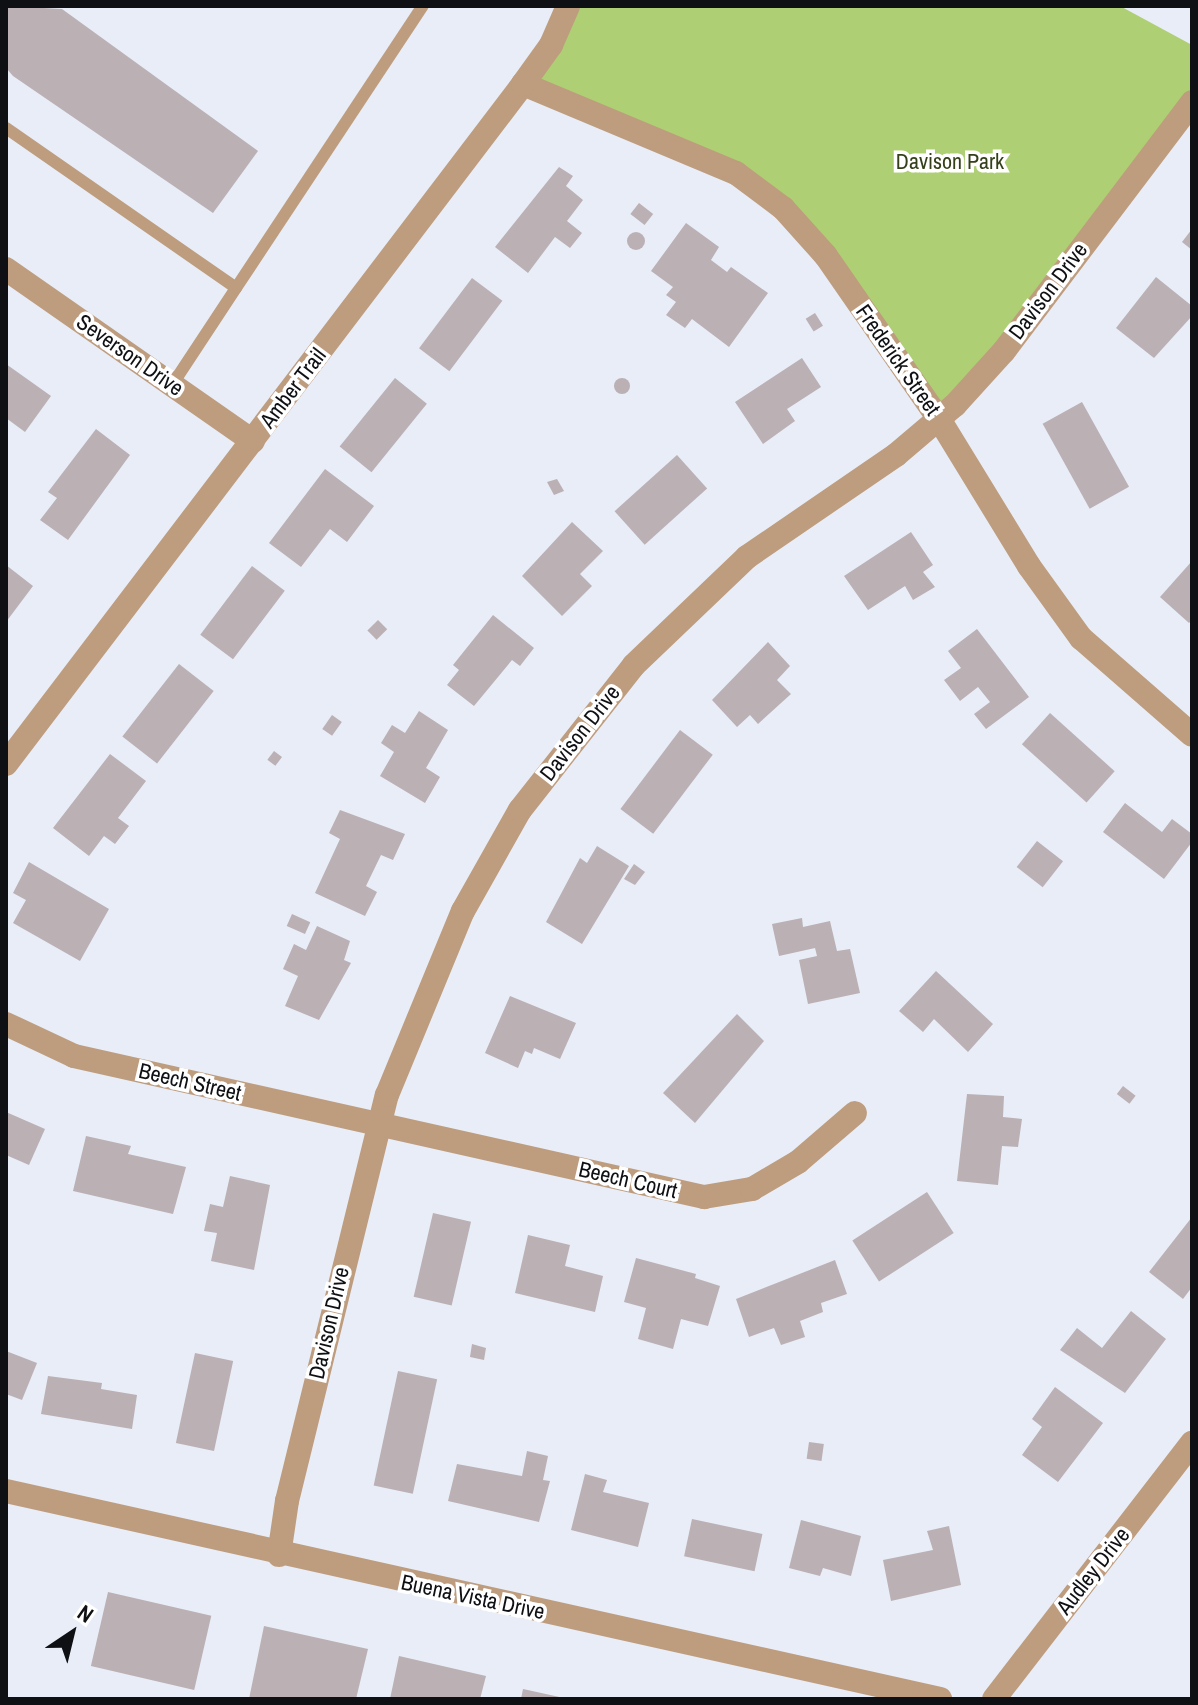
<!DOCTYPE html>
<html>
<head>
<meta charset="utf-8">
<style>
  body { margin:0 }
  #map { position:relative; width:1198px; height:1705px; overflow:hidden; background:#e8edf7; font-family:"Archivo Narrow",sans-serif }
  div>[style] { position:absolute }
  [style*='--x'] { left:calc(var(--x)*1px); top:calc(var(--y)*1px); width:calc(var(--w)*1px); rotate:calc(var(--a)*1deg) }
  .green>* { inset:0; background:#aecf73 }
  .building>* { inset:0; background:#bbb0b4; transform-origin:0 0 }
  .round { border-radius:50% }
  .lane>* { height:12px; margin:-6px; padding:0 6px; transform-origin:6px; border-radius:6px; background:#be9c7e }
  .street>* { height:24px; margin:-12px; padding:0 12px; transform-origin:12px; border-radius:12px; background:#be9c7e }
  span { translate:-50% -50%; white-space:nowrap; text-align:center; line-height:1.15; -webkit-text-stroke:7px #fff; paint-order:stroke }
  .park-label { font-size:22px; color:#334019 }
  .street-label { font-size:22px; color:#0e1013 }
  .frame { position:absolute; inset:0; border:8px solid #0e1013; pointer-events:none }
  .north { position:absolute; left:32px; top:1593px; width:80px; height:80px; -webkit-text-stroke:6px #fff; paint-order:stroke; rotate:35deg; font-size:22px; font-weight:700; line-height:32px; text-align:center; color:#0e1013 }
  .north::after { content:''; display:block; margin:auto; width:28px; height:36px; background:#0e1013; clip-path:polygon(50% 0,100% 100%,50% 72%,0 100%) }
</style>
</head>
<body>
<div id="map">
  <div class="green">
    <i style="clip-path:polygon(568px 6px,1120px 6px,1192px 45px,1192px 102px,939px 419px,783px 208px,523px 84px)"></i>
  </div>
  <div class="building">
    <i style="clip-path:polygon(6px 6px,62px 9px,258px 151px,213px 213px,13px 76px,6px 68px)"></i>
    <i style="clip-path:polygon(559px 167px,573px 176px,566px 186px,583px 200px,567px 221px,582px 233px,570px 248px,555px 237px,528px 273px,495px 247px)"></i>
    <i style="left:639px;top:203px;width:18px;height:14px;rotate:38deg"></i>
    <i style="clip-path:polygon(686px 223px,719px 247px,711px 260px,727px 272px,731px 267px,768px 293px,729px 347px,692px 319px,685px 328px,666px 315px,676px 302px,666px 295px,673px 287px,651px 271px)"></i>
    <i style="clip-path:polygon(1192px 229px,1192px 250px,1182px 242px)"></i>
    <i class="round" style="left:627px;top:232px;width:18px;height:18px"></i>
    <i style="clip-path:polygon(1156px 277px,1192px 306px,1192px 316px,1154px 358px,1116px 328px)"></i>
    <i style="left:472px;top:278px;width:38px;height:88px;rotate:37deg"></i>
    <i style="left:815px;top:313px;width:15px;height:11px;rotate:58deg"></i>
    <i style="clip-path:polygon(802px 358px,821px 387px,787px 409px,795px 421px,763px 444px,735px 402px)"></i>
    <i style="clip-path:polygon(6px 364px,51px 396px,25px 432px,6px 418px)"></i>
    <i style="left:395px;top:378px;width:41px;height:88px;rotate:39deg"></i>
    <i class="round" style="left:614px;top:378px;width:16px;height:16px"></i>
    <i style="left:1082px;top:402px;width:97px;height:45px;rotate:61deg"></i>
    <i style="clip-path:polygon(96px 429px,130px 455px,68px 540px,40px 520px,57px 498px,48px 492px)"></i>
    <i style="left:677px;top:455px;width:45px;height:84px;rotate:48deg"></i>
    <i style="clip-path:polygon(325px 469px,374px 506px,347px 542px,330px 529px,301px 567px,269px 543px)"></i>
    <i style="clip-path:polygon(557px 479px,564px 491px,554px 495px,547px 482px)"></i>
    <i style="clip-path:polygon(572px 522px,603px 551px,580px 574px,592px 586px,562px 616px,522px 576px)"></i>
    <i style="clip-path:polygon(911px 532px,933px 565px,923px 572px,935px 587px,913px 600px,905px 586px,868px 610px,844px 576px)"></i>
    <i style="clip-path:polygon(1192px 561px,1192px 620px,1189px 623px,1160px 597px)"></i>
    <i style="clip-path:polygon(6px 565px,33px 586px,6px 622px)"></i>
    <i style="left:252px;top:566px;width:41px;height:86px;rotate:37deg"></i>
    <i style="clip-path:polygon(493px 615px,534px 648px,520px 666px,512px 660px,474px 706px,447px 685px,459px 670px,453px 665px)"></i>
    <i style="left:378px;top:620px;width:13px;height:15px;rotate:45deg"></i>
    <i style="clip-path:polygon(977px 629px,1029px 697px,986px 729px,974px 714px,990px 702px,978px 687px,960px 701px,944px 680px,961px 668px,948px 651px)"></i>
    <i style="clip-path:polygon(768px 642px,790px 666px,777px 680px,791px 694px,758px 724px,750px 715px,737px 727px,712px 700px)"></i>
    <i style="left:179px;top:664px;width:44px;height:92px;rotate:38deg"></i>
    <i style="clip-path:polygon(419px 711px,448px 730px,426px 768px,440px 777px,425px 803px,380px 776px,394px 752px,381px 743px,392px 725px,405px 733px)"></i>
    <i style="left:1050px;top:713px;width:87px;height:42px;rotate:42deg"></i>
    <i style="left:332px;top:715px;width:12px;height:17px;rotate:35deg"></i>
    <i style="left:680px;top:730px;width:41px;height:99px;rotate:37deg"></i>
    <i style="left:274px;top:751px;width:10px;height:11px;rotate:37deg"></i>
    <i style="clip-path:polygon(110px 754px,146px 781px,118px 818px,129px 826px,115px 844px,104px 836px,89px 856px,53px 828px)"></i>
    <i style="clip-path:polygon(1125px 803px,1162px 832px,1172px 819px,1192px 834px,1192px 842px,1164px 879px,1103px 832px)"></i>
    <i style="clip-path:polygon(340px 810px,405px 834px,393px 860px,381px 855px,366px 886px,377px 892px,365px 916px,315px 893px,340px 839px,329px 833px)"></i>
    <i style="left:1037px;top:841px;width:33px;height:33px;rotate:38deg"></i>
    <i style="clip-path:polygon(597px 846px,629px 866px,582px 944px,546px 922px,580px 858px,587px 863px)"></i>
    <i style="clip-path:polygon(29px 862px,109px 909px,80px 961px,13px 923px,26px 900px,13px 893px)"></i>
    <i style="clip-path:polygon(634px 864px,645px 872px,635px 885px,624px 879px)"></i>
    <i style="left:292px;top:914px;width:20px;height:13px;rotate:24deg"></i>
    <i style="clip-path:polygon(802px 918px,803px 927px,830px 921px,837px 951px,850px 949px,860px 993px,808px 1004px,799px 960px,817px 956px,815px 948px,779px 956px,772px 924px)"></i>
    <i style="clip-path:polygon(317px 926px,350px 941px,344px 960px,351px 963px,319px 1020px,285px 1006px,298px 976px,283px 969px,294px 944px,306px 950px)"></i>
    <i style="clip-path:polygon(936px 971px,993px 1024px,968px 1052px,934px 1019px,923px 1032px,899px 1011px)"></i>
    <i style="clip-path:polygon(510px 996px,576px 1023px,560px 1059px,534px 1048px,532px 1054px,525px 1051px,518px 1068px,485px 1053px)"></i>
    <i style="clip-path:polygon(737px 1014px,764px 1041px,695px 1123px,663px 1093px)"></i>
    <i style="left:1123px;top:1086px;width:16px;height:10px;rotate:38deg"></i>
    <i style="clip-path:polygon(967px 1094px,1004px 1096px,1003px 1117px,1022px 1119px,1018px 1147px,1002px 1146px,998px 1185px,957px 1181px)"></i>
    <i style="clip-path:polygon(6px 1112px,45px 1129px,29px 1165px,6px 1155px)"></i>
    <i style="clip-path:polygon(86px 1136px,131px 1146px,128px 1154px,186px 1167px,173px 1214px,73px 1191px)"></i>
    <i style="clip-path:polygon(230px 1176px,270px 1185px,254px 1270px,211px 1261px,217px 1233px,204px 1231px,210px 1204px,223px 1207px)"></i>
    <i style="left:927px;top:1192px;width:49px;height:89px;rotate:57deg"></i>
    <i style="left:433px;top:1213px;width:39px;height:86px;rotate:13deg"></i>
    <i style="clip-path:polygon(1192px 1217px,1192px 1287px,1183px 1299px,1149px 1272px)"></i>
    <i style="clip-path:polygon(528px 1235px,570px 1245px,565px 1266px,603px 1276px,595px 1312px,515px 1293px)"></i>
    <i style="clip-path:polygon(636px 1258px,696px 1274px,695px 1278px,720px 1286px,708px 1326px,681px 1319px,673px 1349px,638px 1339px,646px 1308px,624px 1302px)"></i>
    <i style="clip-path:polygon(835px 1260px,847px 1294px,821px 1303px,823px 1312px,800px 1321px,805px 1337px,781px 1345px,774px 1328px,749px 1337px,736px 1299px)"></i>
    <i style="clip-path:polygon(1131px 1311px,1166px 1339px,1125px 1393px,1060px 1350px,1077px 1328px,1102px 1348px)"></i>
    <i style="clip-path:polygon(472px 1344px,486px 1348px,484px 1360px,470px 1357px)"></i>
    <i style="clip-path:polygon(6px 1351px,37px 1363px,22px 1400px,6px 1394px)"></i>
    <i style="left:195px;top:1353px;width:39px;height:92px;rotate:12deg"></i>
    <i style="left:398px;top:1371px;width:40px;height:117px;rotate:12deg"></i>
    <i style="clip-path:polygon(48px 1376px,102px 1383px,101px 1389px,137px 1395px,132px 1429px,41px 1414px)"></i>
    <i style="clip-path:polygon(1055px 1387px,1103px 1423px,1058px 1482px,1022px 1455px,1042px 1427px,1032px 1419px)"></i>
    <i style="left:809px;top:1442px;width:15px;height:17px;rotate:8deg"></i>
    <i style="clip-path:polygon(527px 1451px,548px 1456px,543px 1480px,550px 1481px,539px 1522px,448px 1501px,457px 1464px,522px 1476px)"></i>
    <i style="clip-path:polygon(585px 1474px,607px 1480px,603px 1492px,649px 1503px,638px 1547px,571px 1530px)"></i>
    <i style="left:692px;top:1519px;width:72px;height:38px;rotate:12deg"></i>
    <i style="clip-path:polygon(801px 1520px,861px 1536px,851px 1576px,823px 1568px,820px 1576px,789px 1568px)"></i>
    <i style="clip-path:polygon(949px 1526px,961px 1585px,891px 1601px,883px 1560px,933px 1550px,927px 1531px)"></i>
    <i style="left:108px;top:1592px;width:106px;height:76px;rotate:13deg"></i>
    <i style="clip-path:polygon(264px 1626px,368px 1649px,356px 1699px,249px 1699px)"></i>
    <i style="clip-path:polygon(399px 1656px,486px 1676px,480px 1699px,390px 1699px)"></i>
    <i style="clip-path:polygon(523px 1689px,564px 1698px,564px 1699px,521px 1699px)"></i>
  </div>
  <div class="lane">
    <i style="--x:6;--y:128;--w:280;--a:34.8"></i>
    <i style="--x:236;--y:288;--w:116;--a:123.4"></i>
    <i style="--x:236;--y:288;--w:338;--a:-56.5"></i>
  </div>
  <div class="street">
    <i style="--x:523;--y:84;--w:231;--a:22.7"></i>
    <i style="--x:736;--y:173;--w:59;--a:36.7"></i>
    <i style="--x:783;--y:208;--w:64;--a:48.1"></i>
    <i style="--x:826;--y:256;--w:198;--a:55.3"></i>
    <i style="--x:939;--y:419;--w:172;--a:58.5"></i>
    <i style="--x:1029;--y:566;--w:89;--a:54.2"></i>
    <i style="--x:1081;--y:638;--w:147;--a:41.1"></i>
    <i style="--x:6;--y:269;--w:301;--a:34.9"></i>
    <i style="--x:6;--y:764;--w:854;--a:-52.75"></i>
    <i style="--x:523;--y:84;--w:48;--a:-54.3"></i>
    <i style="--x:551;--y:45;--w:43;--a:-66.4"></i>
    <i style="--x:6;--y:1024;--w:75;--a:25.2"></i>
    <i style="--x:74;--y:1056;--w:646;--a:12.62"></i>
    <i style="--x:704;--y:1197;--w:49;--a:-9.5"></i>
    <i style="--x:752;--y:1189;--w:53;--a:-30.4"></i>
    <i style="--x:798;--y:1162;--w:75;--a:-40.7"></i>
    <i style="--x:6;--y:1491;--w:957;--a:12.55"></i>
    <i style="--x:279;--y:1555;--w:55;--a:-81.6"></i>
    <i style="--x:287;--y:1501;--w:418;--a:-76.2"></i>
    <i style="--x:387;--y:1095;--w:199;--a:-67.6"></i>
    <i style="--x:463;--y:911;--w:116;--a:-60.6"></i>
    <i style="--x:520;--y:810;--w:184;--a:-51.8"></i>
    <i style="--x:634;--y:665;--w:156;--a:-43.7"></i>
    <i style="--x:747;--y:557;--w:181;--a:-34.4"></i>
    <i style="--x:896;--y:455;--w:77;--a:-40.3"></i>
    <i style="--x:955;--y:405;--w:73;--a:-47.8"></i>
    <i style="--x:1004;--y:351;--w:312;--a:-52.9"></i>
    <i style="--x:994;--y:1699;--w:324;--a:-52.3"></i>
  </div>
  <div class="park-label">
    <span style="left:950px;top:162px">Davison Park</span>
  </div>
  <div class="street-label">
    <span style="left:1048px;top:291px;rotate:-53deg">Davison Drive</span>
    <span style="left:130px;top:355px;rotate:35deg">Severson Drive</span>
    <span style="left:898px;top:360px;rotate:55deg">Frederick Street</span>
    <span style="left:293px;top:388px;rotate:-53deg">Amber Trail</span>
    <span style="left:580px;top:733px;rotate:-52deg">Davison Drive</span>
    <span style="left:190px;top:1082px;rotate:13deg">Beech Street</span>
    <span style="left:628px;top:1180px;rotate:13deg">Beech Court</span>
    <span style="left:329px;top:1323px;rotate:-77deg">Davison Drive</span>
    <span style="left:1093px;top:1571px;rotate:-52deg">Audley Drive</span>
    <span style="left:473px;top:1597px;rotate:12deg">Buena Vista Drive</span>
  </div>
  <div class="frame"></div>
  <div class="north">N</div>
</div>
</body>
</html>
